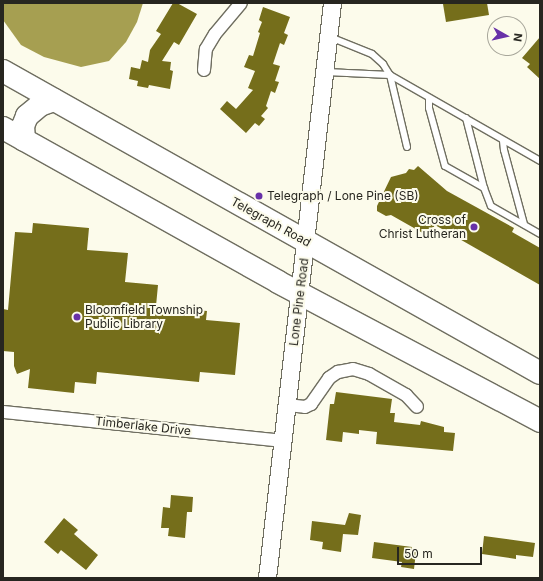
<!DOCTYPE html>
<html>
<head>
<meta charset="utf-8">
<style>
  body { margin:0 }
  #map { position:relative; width:543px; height:581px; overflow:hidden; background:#fcfbeb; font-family:Inter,sans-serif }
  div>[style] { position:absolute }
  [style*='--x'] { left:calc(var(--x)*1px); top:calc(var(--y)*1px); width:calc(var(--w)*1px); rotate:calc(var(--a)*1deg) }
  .water>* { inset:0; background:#a69f51 }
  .building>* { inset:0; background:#756e1b }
  .roads { filter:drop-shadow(1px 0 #6f6e60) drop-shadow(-1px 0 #6f6e60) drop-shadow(0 1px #6f6e60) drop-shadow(0 -1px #6f6e60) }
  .lane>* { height:6px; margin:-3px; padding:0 3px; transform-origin:3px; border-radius:3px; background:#fff }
  .street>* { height:12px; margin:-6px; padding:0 6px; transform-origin:6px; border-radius:6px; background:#fff }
  .secondary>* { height:17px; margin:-8.5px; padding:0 8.5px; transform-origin:8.5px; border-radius:8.5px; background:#fff }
  .highway>* { height:22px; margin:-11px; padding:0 11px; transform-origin:11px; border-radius:11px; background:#fff }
  .dots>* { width:11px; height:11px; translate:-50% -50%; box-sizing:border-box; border:2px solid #fcfbeb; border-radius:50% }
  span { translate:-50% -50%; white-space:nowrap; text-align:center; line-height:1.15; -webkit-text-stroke:4px #fcfbeb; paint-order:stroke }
  .poi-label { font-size:12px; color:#272620 }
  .left { translate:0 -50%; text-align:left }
  .right { translate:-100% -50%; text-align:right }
  .street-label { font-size:12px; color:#272620 }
  .frame { position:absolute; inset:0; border:4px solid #272620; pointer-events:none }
  .north { position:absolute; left:487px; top:16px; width:40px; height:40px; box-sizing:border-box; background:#fcfbeb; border:1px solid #a7a69a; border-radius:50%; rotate:98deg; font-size:11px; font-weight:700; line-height:16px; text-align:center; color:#272620 }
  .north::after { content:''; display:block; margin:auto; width:14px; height:18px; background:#6831a8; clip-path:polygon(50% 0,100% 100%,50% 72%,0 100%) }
  .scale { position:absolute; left:397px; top:547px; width:85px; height:18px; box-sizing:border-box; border:2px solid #272620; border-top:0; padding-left:5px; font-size:12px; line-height:14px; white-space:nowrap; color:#272620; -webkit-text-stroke:3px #fcfbeb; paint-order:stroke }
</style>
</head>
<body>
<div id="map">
  <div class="water">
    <i style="clip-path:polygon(3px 3px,143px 3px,137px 22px,126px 42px,109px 61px,81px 67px,44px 57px,21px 45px,3px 20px)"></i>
  </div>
  <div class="building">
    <i style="clip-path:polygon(173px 3px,177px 3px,197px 14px,179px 45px,174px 42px,162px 61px,171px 62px,170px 70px,173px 71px,170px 89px,149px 85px,148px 88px,137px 86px,138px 81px,129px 79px,131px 67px,140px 69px,142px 60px,148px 62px,150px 50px,161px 34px,156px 31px)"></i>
    <i style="clip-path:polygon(487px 3px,489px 15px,446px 22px,443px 4px)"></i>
    <i style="clip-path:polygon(263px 7px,290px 17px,284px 33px,288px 35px,284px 45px,280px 43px,273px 64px,280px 66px,275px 81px,279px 82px,275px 93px,271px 91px,266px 106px,268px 108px,261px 116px,265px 119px,259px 126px,255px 123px,246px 133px,220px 109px,227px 101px,236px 109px,253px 90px,248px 88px,255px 71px,244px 67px,249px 55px,253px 56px,260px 33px,258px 32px,262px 22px,259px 20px)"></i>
    <i style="clip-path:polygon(540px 37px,540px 79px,527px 67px,530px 64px,522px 58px)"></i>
    <i style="clip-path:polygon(418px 166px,447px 191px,514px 228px,512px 232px,540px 248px,540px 285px,435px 225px,428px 236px,391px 215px,386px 216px,377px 211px,377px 206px,391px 177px,406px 173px,409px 169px,414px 170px)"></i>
    <i style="clip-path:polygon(33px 223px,89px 228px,87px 250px,128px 253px,125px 282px,158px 285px,156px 306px,207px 311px,206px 320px,240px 323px,235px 375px,200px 372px,199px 382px,97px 372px,96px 384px,75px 382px,74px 393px,28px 388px,30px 369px,17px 374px,14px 366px,14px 352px,3px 351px,3px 309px,8px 310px,15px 232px,32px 233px)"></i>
    <i style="clip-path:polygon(336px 392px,392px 399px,390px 413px,395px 413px,394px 422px,420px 425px,421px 421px,444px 427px,444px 432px,455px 433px,453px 451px,376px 444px,377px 432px,359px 430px,359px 434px,343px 432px,342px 442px,326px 440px,330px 404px,334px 404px)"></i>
    <i style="clip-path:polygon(171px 495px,193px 497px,192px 512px,187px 512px,185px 538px,168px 536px,169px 528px,161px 528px,163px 507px,170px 508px)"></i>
    <i style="clip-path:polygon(349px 513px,361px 515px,358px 535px,343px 534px,341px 552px,322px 549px,323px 542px,310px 540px,312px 521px,345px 525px)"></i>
    <i style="clip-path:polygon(64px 518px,78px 530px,74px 534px,98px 555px,86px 570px,61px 550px,58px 554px,44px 542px)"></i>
    <i style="clip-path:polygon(484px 536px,535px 543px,533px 557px,516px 555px,516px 559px,482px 554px)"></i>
    <i style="clip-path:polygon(374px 542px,412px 547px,412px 552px,416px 552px,414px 569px,401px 567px,402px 562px,372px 558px)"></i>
  </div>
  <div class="roads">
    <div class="lane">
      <i style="--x:330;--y:37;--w:45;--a:22"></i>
      <i style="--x:372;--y:54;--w:15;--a:42"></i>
      <i style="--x:383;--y:64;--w:13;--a:58"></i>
      <i style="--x:390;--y:75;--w:74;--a:76.7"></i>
      <i style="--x:326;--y:72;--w:64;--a:2.7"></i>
      <i style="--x:390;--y:75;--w:173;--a:29.8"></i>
      <i style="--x:429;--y:98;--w:10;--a:90"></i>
      <i style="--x:429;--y:108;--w:60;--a:74.6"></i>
      <i style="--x:445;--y:166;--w:45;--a:29.4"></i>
      <i style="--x:466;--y:118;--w:72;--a:75.6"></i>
      <i style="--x:484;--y:188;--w:19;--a:69"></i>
      <i style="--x:491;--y:206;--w:56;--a:29.7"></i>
      <i style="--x:503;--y:141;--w:9;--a:84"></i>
      <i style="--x:504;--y:150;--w:77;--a:74.9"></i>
    </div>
    <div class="street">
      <i style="--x:204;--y:70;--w:21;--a:-85"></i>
      <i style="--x:206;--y:49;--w:17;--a:-59"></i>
      <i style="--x:215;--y:34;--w:40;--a:-50"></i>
      <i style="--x:287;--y:405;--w:18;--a:6"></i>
      <i style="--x:305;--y:407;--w:7;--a:-27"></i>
      <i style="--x:311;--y:404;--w:32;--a:-55"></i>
      <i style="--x:329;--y:378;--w:11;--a:-34"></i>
      <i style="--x:338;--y:372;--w:15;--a:-11"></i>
      <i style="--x:353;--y:369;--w:17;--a:17"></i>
      <i style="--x:369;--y:374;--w:43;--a:29.6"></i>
      <i style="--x:406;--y:395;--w:16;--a:47"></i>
      <i style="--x:3;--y:412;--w:281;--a:5.9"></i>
    </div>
    <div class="secondary">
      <i style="--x:267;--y:578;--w:579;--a:-83.55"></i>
    </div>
    <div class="highway">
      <i style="--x:3;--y:71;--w:616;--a:29.35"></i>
      <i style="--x:3;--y:128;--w:315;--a:29.2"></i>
      <i style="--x:278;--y:282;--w:297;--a:27.9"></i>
      <i style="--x:24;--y:140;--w:14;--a:-94"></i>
      <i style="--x:23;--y:126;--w:11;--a:-68"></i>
      <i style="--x:27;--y:116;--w:17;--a:-40"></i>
      <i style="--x:40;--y:105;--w:15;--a:-20"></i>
    </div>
  </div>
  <div class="dots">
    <i style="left:259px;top:196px;background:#6831a8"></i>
    <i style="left:474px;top:227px;background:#6831a8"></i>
    <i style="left:77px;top:317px;background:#6831a8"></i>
  </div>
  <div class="poi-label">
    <span class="left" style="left:267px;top:196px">Telegraph / Lone Pine (SB)</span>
    <span class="right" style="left:466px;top:227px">Cross of<br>Christ Lutheran</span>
    <span class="left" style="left:85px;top:317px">Bloomfield Township<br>Public Library</span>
  </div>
  <div class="street-label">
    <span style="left:271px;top:222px;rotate:29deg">Telegraph Road</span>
    <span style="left:299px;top:302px;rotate:-83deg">Lone Pine Road</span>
    <span style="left:143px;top:426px;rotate:6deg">Timberlake Drive</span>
  </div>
  <div class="frame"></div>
  <div class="north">N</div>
  <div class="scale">50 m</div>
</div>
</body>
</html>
